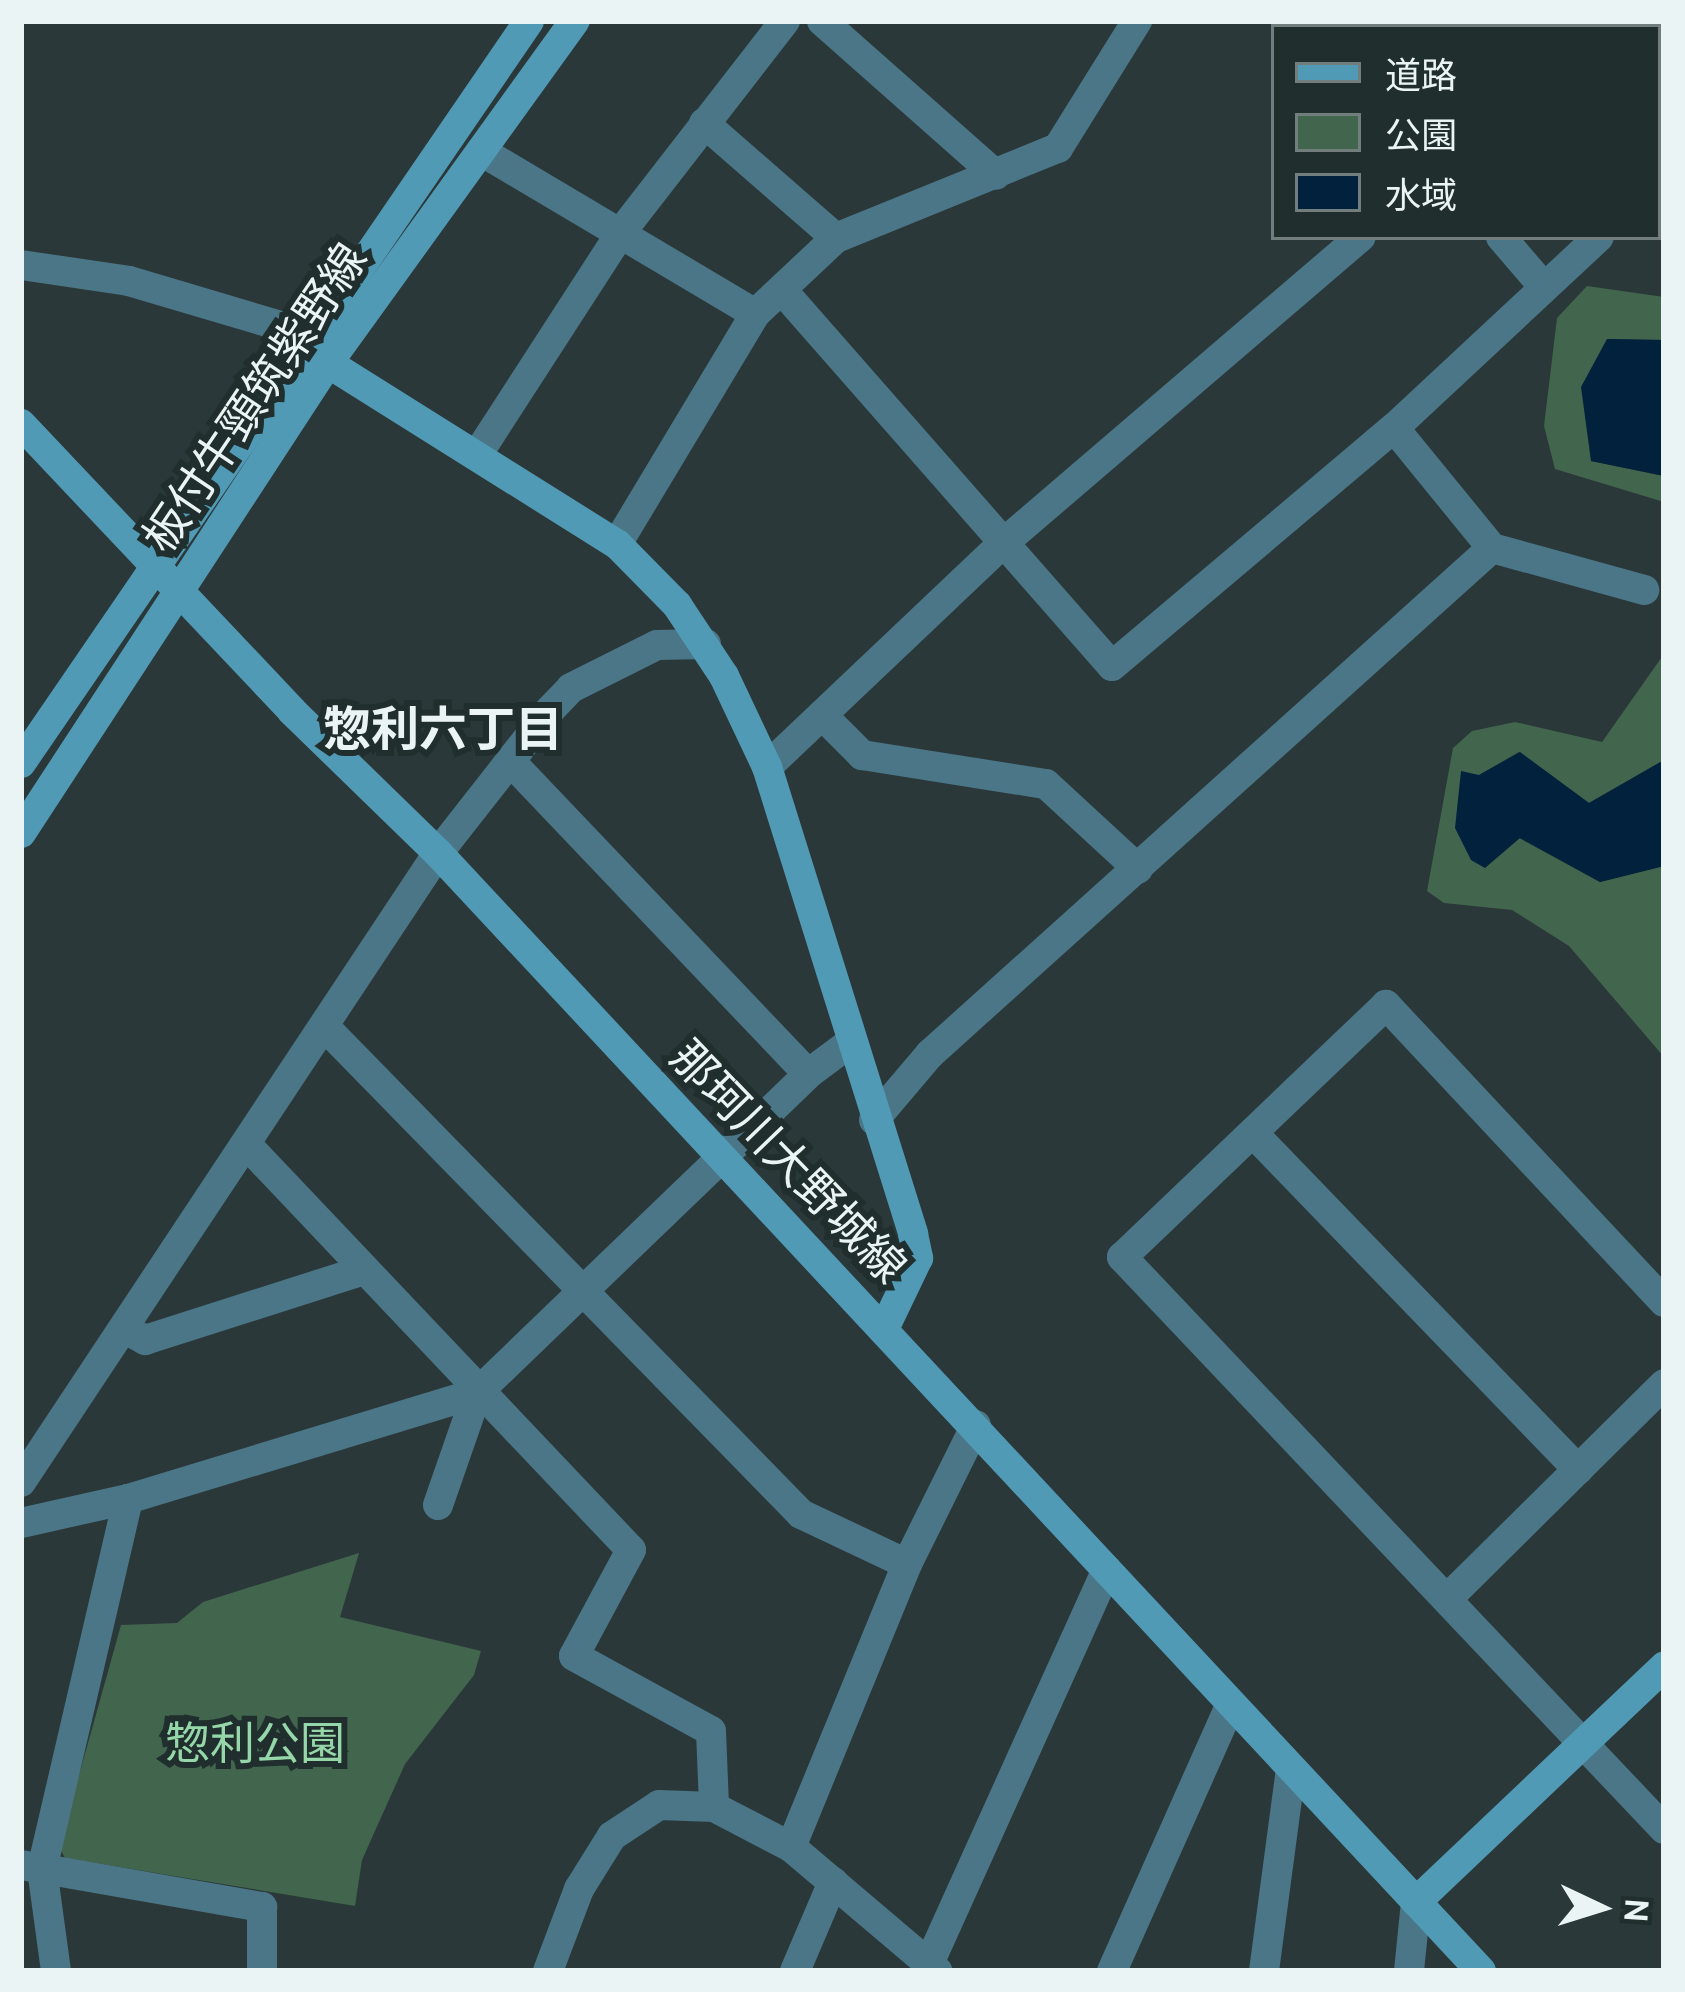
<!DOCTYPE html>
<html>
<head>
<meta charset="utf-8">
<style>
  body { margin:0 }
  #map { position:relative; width:1685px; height:1992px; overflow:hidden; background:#2b3839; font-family:Cabin,"Noto Sans JP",sans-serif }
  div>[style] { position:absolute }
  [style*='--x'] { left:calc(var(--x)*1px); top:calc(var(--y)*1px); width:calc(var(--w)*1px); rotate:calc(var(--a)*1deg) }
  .green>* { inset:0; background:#42654d }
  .water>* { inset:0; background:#02213c }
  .street>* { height:30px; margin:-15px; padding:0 15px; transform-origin:15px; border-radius:15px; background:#4a7687 }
  .secondary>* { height:30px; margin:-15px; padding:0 15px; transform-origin:15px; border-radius:15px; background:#519ab5 }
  span { translate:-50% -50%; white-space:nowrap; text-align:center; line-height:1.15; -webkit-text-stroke:12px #212e2e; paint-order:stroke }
  .street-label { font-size:45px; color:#ebf4f4 }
  .park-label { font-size:45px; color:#95d7a9 }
  .neighbourhood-label { font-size:48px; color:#ebf4f4; font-weight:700 }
  .frame { position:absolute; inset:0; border:24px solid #ebf4f4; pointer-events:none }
  .legend { position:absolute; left:1271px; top:24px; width:390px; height:216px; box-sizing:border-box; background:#212e2e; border:3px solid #727d7d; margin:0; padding:15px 21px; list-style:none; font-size:36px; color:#ebf4f4 }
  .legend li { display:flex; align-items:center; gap:24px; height:60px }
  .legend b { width:60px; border:3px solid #727d7d }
  .north { position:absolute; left:1541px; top:1848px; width:120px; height:120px; -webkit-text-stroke:9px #212e2e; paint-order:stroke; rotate:94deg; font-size:33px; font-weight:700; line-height:48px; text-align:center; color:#ebf4f4 }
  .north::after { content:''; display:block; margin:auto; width:42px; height:54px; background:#ebf4f4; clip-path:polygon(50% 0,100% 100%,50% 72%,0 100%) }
</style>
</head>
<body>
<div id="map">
  <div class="green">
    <i style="clip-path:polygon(1587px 286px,1664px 297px,1664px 340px,1607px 339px,1591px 461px,1664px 476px,1664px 502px,1555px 469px,1544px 426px,1557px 318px)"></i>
    <i style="clip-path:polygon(1664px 654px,1664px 760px,1589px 803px,1519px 752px,1479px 775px,1519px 838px,1600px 882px,1664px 866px,1664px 1057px,1569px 946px,1512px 910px,1444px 903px,1427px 891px,1453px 748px,1472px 731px,1515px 722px,1602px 742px)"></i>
    <i style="clip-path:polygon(359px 1553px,340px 1617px,481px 1651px,474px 1675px,405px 1764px,362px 1860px,355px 1906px,65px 1858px,59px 1847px,121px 1625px,177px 1623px,203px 1602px)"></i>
  </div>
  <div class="water">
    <i style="clip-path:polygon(1607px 339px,1664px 340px,1664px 476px,1591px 461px,1581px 387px)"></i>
    <i style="clip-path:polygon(1520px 752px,1589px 803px,1664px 760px,1664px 866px,1600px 882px,1520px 838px,1485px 868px,1471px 860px,1455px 828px,1461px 771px,1479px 775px)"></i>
  </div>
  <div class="street">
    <i style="--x:822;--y:21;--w:232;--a:41.5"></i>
    <i style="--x:1607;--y:27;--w:9;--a:-41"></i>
    <i style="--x:704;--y:123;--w:175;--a:41.1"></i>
    <i style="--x:481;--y:151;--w:319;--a:30.7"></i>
    <i style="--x:1658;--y:186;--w:8;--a:-40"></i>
    <i style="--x:1501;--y:237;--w:65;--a:49.4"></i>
    <i style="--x:21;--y:265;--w:109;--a:8.4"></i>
    <i style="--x:129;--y:281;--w:187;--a:16.5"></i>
    <i style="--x:782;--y:290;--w:500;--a:48.73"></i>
    <i style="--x:1112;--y:666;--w:369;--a:-40.2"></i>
    <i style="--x:1394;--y:428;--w:280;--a:-43"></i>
    <i style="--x:479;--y:452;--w:263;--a:-57.1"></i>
    <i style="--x:622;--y:231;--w:266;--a:-52.2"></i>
    <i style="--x:617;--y:544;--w:268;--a:-59"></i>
    <i style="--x:755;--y:314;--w:111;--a:-43.2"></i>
    <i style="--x:836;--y:238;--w:240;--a:-22.1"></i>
    <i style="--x:1058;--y:148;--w:150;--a:-58.1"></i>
    <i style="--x:1492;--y:548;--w:158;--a:15.4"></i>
    <i style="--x:822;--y:715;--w:57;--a:45"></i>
    <i style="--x:862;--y:755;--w:186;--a:9"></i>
    <i style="--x:1046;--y:784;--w:125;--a:42.7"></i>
    <i style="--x:513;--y:764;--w:428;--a:46.4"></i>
    <i style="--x:767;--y:767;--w:321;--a:-43.5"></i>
    <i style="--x:1000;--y:546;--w:475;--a:-40.6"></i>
    <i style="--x:325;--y:1027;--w:681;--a:45.65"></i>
    <i style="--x:801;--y:1514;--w:117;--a:25.3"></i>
    <i style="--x:874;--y:1120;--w:87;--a:-49.7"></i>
    <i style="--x:930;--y:1054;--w:756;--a:-42"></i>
    <i style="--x:1492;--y:548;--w:155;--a:-129.2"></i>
    <i style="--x:1253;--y:1133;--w:468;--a:46"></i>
    <i style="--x:249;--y:1147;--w:555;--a:46.53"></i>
    <i style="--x:631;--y:1550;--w:120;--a:118.3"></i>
    <i style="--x:574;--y:1656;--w:156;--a:28.7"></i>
    <i style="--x:711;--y:1731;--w:76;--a:87.7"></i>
    <i style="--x:1664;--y:1302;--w:407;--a:-133.1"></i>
    <i style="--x:1386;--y:1005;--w:365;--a:136.3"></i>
    <i style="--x:1122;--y:1257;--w:788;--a:46.54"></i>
    <i style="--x:127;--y:1330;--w:21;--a:29"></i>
    <i style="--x:145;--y:1340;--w:231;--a:-17.7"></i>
    <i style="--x:21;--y:1482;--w:755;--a:-56.46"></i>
    <i style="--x:438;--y:853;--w:182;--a:-51.9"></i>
    <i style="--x:550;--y:710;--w:30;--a:-46"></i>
    <i style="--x:571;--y:688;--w:96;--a:-26.6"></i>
    <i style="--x:657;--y:645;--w:49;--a:-1.2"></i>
    <i style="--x:438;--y:1505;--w:119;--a:-70.8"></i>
    <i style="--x:21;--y:1523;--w:110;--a:-12.6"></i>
    <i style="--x:128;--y:1499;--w:365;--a:-16.9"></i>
    <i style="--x:477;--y:1393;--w:460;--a:-43.9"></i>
    <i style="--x:808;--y:1074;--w:54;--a:-36.7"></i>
    <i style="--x:1448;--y:1598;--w:304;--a:-44.7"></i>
    <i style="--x:791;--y:1847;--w:306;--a:-67.7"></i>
    <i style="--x:907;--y:1564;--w:155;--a:-63.6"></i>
    <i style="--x:21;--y:1865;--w:245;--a:9.9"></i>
    <i style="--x:262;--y:1907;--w:64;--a:90"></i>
    <i style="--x:931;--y:1959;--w:427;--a:-65.7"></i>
    <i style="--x:56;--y:1971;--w:103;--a:-97.8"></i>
    <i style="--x:42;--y:1869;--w:380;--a:-76.9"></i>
    <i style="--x:548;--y:1971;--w:88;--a:-69.3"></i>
    <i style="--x:579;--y:1889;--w:62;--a:-58.1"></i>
    <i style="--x:612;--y:1836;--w:56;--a:-33.4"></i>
    <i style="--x:659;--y:1805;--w:55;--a:2.1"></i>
    <i style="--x:714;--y:1807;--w:87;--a:27.5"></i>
    <i style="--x:791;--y:1847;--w:192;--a:40.3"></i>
    <i style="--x:795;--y:1971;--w:97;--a:-66.9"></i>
    <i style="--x:1112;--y:1971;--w:292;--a:-66"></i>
    <i style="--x:1264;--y:1971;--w:205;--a:-82.4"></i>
    <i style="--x:1409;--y:1971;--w:69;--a:-84.2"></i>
  </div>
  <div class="secondary">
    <i style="--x:328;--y:363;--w:341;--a:32.1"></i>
    <i style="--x:617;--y:544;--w:86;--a:45.5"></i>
    <i style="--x:677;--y:605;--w:85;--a:56.5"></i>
    <i style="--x:724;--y:676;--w:101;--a:64.7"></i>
    <i style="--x:767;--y:767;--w:489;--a:72.6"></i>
    <i style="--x:913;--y:1234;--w:25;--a:78"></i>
    <i style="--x:918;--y:1258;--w:76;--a:115.6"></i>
    <i style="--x:21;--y:424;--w:395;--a:46.6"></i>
    <i style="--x:292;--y:711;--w:204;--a:44.2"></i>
    <i style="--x:438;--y:853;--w:1529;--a:46.99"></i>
    <i style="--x:21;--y:763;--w:899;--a:-55.6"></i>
    <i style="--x:21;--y:833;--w:561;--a:-56.85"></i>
    <i style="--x:328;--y:363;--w:422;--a:-54.2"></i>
    <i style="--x:1416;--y:1902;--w:342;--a:-43.5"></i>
  </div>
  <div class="street-label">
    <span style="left:255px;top:398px;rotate:-56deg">板付牛頸筑紫野線</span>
    <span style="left:788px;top:1162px;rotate:46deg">那珂川大野城線</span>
  </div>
  <div class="park-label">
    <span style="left:255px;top:1744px">惣利公園</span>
  </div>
  <div class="neighbourhood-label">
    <span style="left:443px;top:730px">惣利六丁目</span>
  </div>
  <div class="frame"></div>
  <ul class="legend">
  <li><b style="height:15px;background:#519ab5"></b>道路</li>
  <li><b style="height:33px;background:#42654d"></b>公園</li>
  <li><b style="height:33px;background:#02213c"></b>水域</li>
  </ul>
  <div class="north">N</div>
</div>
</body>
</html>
